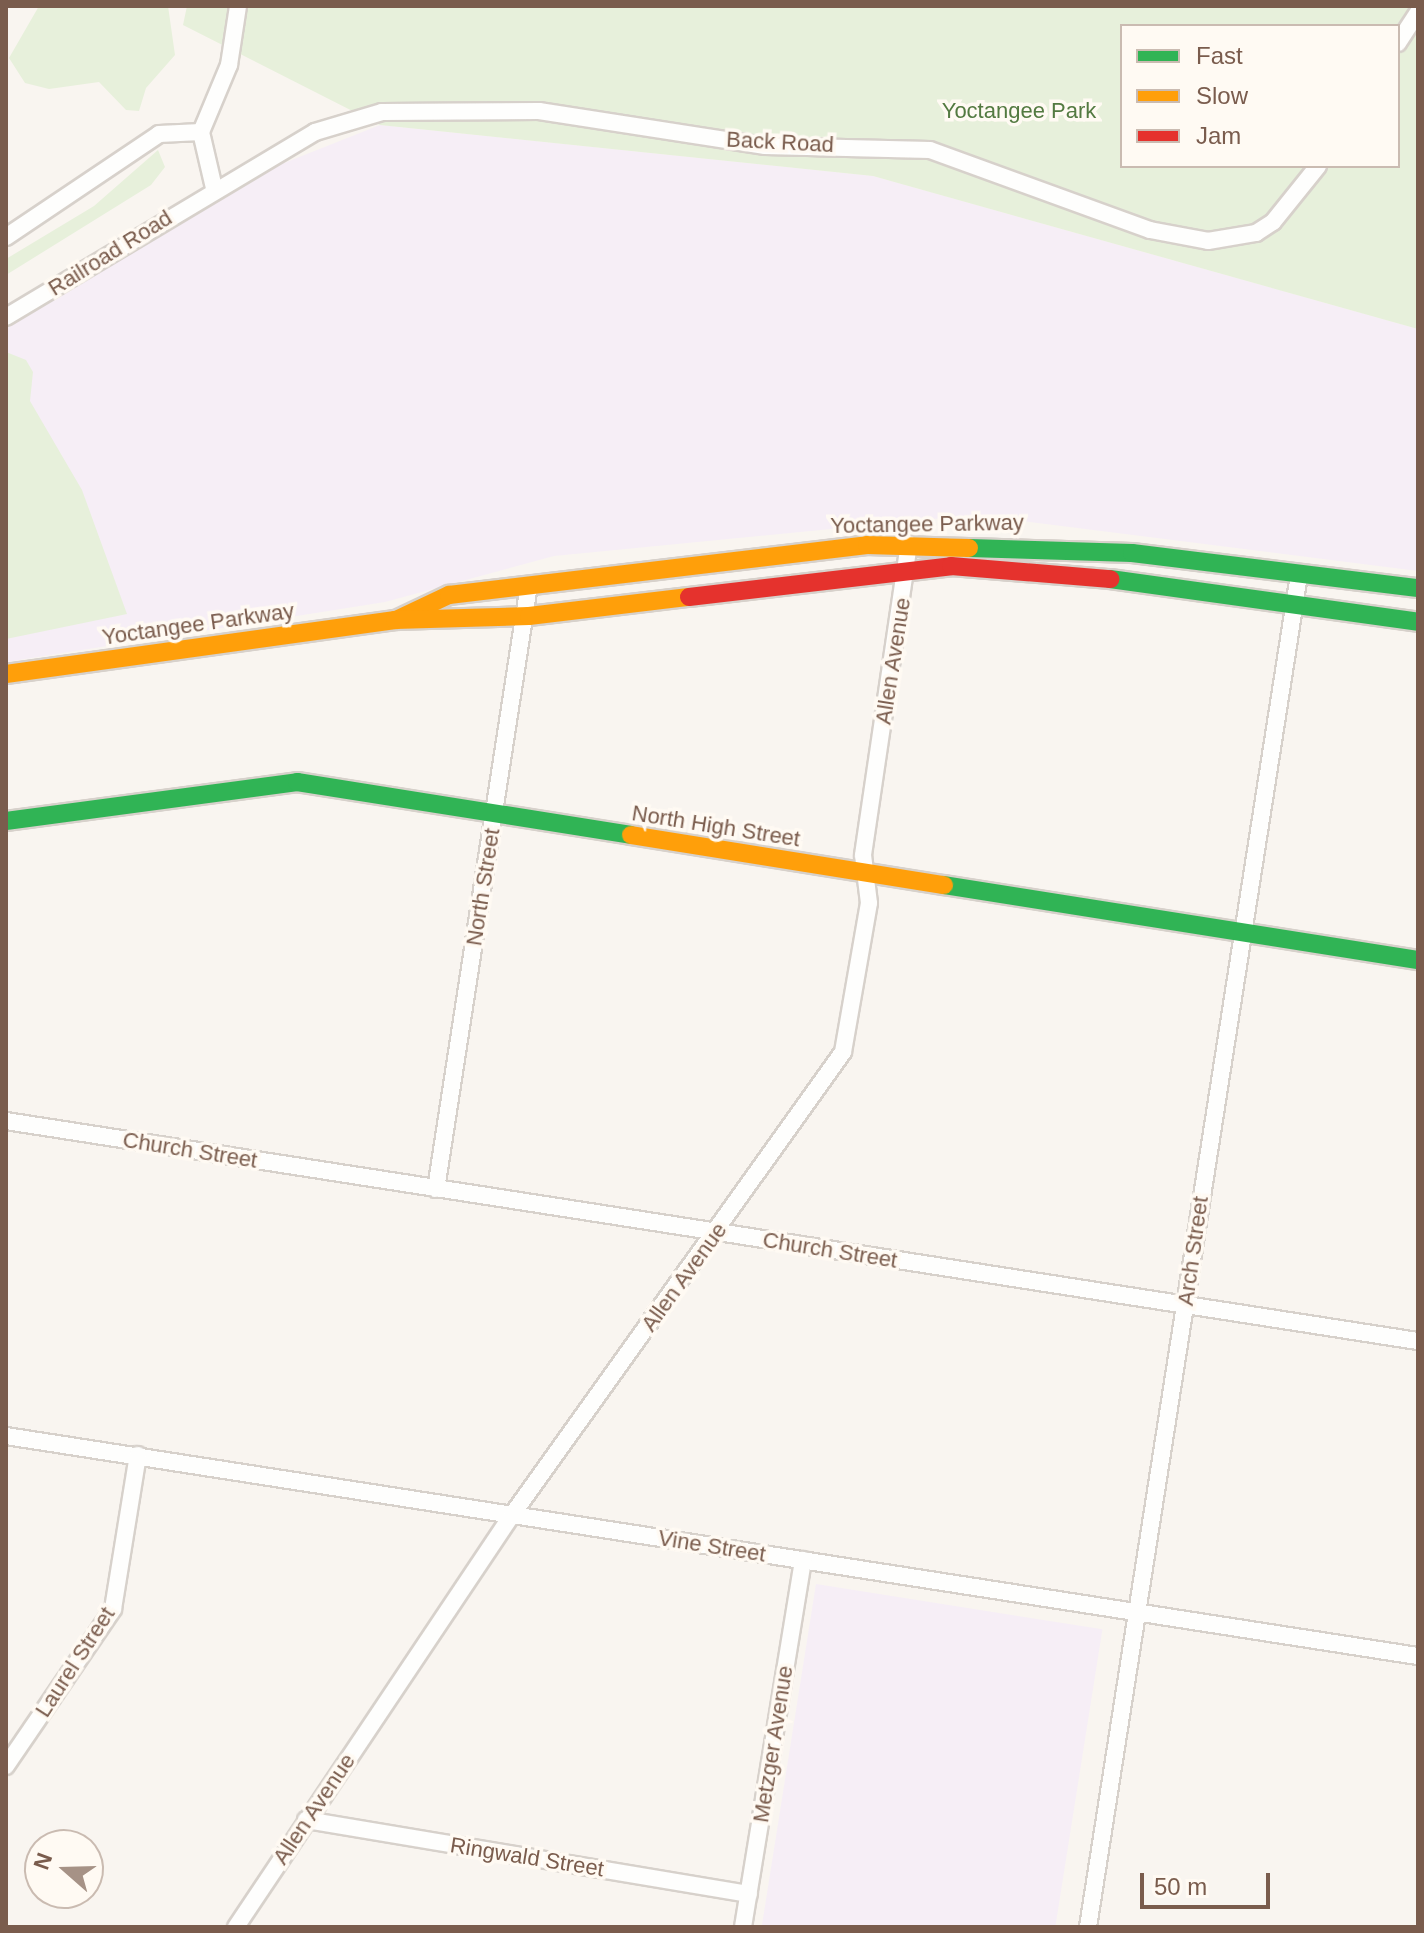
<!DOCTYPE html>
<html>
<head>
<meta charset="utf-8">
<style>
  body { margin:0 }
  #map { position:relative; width:1424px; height:1933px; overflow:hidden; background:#f9f5f0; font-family:Arial,sans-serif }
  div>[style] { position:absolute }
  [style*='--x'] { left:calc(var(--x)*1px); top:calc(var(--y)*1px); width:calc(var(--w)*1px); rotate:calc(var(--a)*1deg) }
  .education>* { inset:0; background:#f6eef6; transform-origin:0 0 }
  .green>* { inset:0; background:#e7f0db }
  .roads { filter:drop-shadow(2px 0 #d7d1cb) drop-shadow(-2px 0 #d7d1cb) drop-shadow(0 2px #d7d1cb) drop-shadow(0 -2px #d7d1cb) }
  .street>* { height:16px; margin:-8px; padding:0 8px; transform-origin:8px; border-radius:8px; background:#fefefd }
  .fast>* { height:18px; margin:-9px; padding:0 9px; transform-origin:9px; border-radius:9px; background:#30b455 }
  .slow>* { height:18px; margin:-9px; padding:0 9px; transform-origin:9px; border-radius:9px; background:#ff9f0a }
  .jam>* { height:18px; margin:-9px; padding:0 9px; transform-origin:9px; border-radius:9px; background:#e5322d }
  span { translate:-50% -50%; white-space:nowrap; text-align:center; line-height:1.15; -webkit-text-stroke:7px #fffaf3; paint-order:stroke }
  .park-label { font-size:22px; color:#537a41 }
  .street-label { font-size:22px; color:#7a5c4d }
  .frame { position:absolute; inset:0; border:8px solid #7a5c4d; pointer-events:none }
  .legend { position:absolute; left:1120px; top:24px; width:280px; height:144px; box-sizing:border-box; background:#fffaf3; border:2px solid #cabbb1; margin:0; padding:10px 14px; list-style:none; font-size:24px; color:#7a5c4d }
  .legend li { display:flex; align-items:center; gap:16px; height:40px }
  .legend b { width:40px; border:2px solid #cabbb1 }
  .north { position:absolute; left:24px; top:1829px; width:80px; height:80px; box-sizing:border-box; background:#fffaf3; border:2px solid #cabbb1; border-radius:50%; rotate:290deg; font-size:22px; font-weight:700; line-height:32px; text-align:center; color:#7a5c4d }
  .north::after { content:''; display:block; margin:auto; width:28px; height:36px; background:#a69286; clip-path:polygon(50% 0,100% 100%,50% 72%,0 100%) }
  .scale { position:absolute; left:1140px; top:1873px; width:130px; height:36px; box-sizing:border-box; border:4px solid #7a5c4d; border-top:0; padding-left:10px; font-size:24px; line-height:28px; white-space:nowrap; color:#7a5c4d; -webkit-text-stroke:6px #fffaf3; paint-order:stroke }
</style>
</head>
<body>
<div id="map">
  <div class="education">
    <i style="clip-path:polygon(380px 125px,873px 176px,1418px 329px,1418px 571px,974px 515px,554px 556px,385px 602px,6px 662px,6px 327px,244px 179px)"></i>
    <i style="left:816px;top:1584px;width:290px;height:347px;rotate:9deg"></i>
  </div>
  <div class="green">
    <i style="clip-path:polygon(39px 6px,168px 6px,175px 55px,146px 88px,139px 111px,126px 110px,99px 82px,49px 89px,25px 83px,9px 58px)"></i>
    <i style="clip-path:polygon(evenodd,187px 6px,1418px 6px,1418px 329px,873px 176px,380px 125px,183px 25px,187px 6px,1122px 26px,1398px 26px,1398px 166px,1122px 166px,1122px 26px)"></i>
    <i style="clip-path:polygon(158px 150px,165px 167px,151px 185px,6px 275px,6px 259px,94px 206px)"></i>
    <i style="clip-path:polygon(6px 352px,26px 360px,33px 372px,30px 401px,82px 490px,127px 614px,6px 639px)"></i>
  </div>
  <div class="roads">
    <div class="street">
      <i style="--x:1398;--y:43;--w:37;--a:-57"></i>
      <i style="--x:214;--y:188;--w:57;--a:-103.1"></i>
      <i style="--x:201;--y:132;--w:73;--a:-67.3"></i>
      <i style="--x:229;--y:65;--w:60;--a:-81.3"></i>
      <i style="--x:6;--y:237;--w:184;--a:-33.9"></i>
      <i style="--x:159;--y:134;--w:42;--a:-2.7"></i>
      <i style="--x:6;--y:317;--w:360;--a:-30.9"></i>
      <i style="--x:315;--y:132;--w:70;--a:-16.6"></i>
      <i style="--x:382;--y:112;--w:157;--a:-0.4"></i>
      <i style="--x:539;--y:111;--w:229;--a:8.8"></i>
      <i style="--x:765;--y:146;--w:165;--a:1.4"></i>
      <i style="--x:930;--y:150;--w:234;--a:20"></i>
      <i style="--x:1150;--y:230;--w:59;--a:10.7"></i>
      <i style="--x:1208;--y:241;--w:49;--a:-9.5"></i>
      <i style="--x:1256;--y:233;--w:20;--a:-33"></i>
      <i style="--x:1273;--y:222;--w:72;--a:-51.2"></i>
      <i style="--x:6;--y:1121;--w:1429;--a:8.86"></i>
      <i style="--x:436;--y:1189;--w:611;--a:-81.25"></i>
      <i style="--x:6;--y:1436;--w:1429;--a:8.86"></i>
      <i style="--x:6;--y:1766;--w:190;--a:-55.7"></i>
      <i style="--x:113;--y:1609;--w:156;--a:-80.8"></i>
      <i style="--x:306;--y:1820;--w:449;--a:9.5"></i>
      <i style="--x:236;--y:1927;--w:496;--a:-56.2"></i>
      <i style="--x:512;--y:1515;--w:569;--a:-54.44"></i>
      <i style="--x:843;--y:1052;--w:151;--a:-80.1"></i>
      <i style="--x:869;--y:903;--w:48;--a:-97.1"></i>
      <i style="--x:863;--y:855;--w:314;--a:-81.6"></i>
      <i style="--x:743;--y:1927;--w:372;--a:-80.7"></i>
      <i style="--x:1088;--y:1927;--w:1368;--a:-81.13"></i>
    </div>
    <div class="fast">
      <i style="--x:969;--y:548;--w:163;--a:1.8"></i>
      <i style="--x:1132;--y:553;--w:288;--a:7"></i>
      <i style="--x:1110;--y:579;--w:311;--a:7.9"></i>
      <i style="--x:6;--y:821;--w:294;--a:-7.6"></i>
      <i style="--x:297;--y:782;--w:338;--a:9"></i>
      <i style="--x:944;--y:885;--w:480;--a:9"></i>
    </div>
    <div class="slow">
      <i style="--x:396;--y:620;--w:59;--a:-25.3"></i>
      <i style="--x:449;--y:595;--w:421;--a:-6.8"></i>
      <i style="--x:867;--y:545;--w:102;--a:1.7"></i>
      <i style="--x:6;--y:674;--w:393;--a:-7.9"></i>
      <i style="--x:395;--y:620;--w:134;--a:-1.7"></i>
      <i style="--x:529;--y:616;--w:161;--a:-6.8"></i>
      <i style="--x:631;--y:835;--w:317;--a:9.1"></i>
    </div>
    <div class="jam">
      <i style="--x:689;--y:597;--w:264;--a:-6.7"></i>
      <i style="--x:951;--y:566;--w:160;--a:4.7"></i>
    </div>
  </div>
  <div class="park-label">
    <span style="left:1019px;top:111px">Yoctangee Park</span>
  </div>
  <div class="street-label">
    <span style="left:780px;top:142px;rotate:3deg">Back Road</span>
    <span style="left:110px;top:253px;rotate:-32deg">Railroad Road</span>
    <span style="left:927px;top:524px;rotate:-1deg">Yoctangee Parkway</span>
    <span style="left:198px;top:624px;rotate:-8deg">Yoctangee Parkway</span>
    <span style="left:893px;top:661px;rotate:-81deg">Allen Avenue</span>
    <span style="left:716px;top:826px;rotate:9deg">North High Street</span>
    <span style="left:483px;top:887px;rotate:-81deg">North Street</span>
    <span style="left:190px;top:1150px;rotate:9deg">Church Street</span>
    <span style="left:830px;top:1250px;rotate:9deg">Church Street</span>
    <span style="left:1193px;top:1251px;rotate:-82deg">Arch Street</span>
    <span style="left:684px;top:1277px;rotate:-54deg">Allen Avenue</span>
    <span style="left:712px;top:1546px;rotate:9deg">Vine Street</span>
    <span style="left:75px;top:1662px;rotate:-57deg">Laurel Street</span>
    <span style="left:773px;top:1744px;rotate:-81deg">Metzger Avenue</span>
    <span style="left:314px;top:1809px;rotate:-56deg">Allen Avenue</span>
    <span style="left:527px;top:1857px;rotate:9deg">Ringwald Street</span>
  </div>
  <div class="frame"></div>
  <ul class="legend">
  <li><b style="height:10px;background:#30b455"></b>Fast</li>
  <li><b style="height:10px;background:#ff9f0a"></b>Slow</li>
  <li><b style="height:10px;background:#e5322d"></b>Jam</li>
  </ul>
  <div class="north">N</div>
  <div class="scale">50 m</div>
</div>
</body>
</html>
